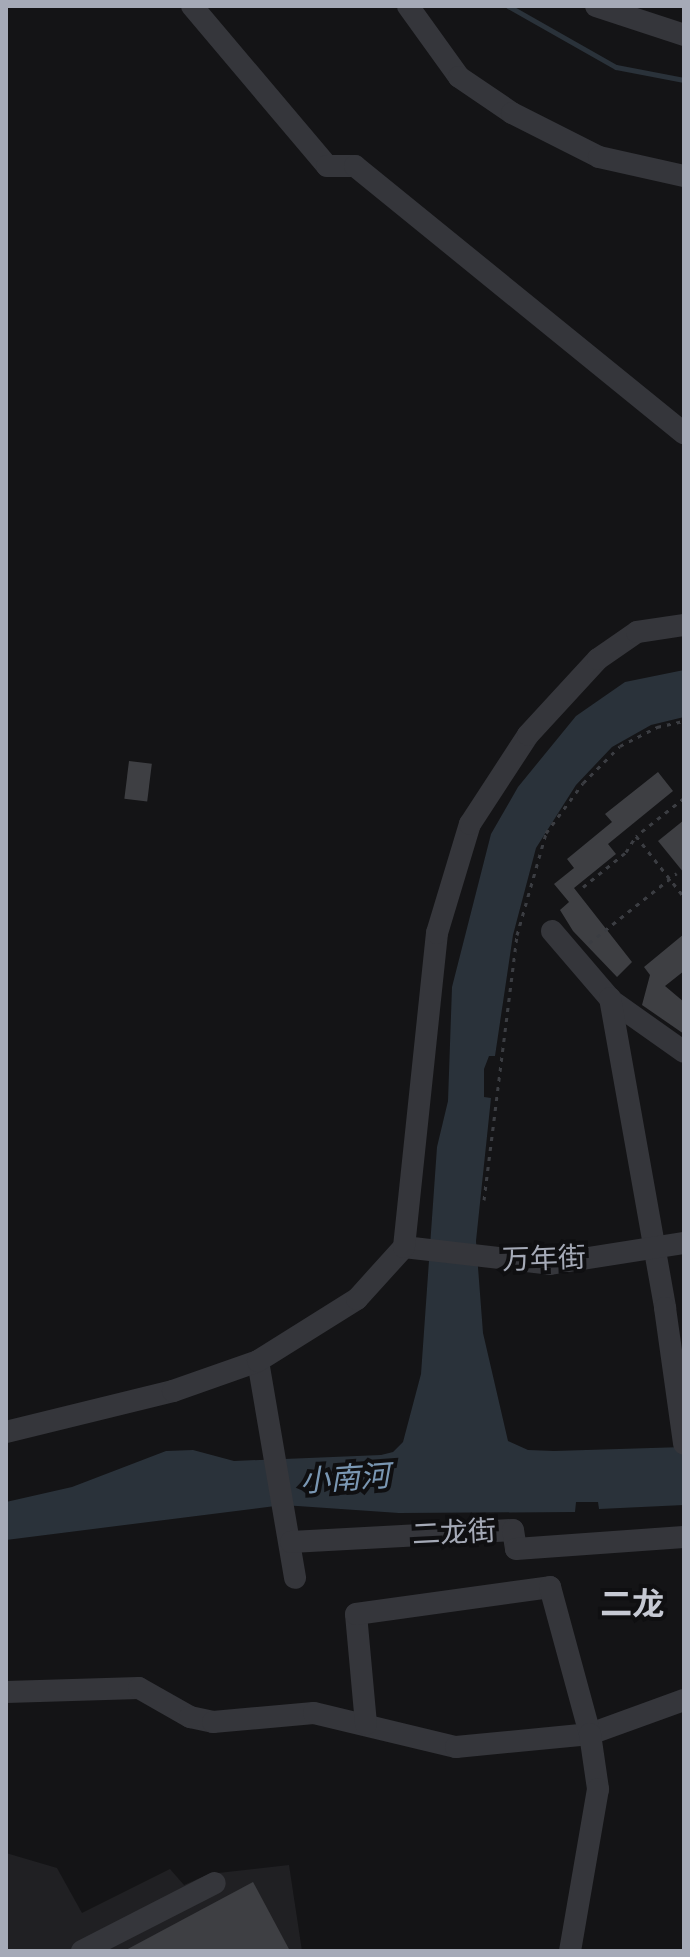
<!DOCTYPE html>
<html>
<head>
<meta charset="utf-8">
<style>
  body { margin:0 }
  #map { position:relative; width:690px; height:1957px; overflow:hidden; background:#141416; font-family:"Source Sans 3","Noto Sans SC",sans-serif }
  div>[style] { position:absolute }
  [style*='--x'] { left:calc(var(--x)*1px); top:calc(var(--y)*1px); width:calc(var(--w)*1px); rotate:calc(var(--a)*1deg) }
  .built>* { inset:0; background:#202023 }
  .water>* { inset:0; background:#2a323a }
  .stream>* { height:5px; margin:-2.5px; padding:0 2.5px; transform-origin:2.5px; border-radius:2.5px; background:#2a323a }
  .building>* { inset:0; background:#3e3f43; transform-origin:0 0 }
  .path>* { height:3px; margin-top:-1.5px; transform-origin:0; background:repeating-linear-gradient(90deg,#3b3d42 0 4px,transparent 0 10px) }
  .minor>* { height:22px; margin:-11px; padding:0 11px; transform-origin:11px; border-radius:11px; background:#35363b }
  span { translate:-50% -50%; white-space:nowrap; text-align:center; line-height:1.15; -webkit-text-stroke:8px #0f0f11; paint-order:stroke }
  .street-label { font-size:28px; color:#a5aab7 }
  .water-label { font-size:30px; color:#7a97b3; font-style:italic }
  .quarter-label { font-size:32px; color:#c6c9d3; font-weight:700 }
  .frame { position:absolute; inset:0; border:8px solid #a5aab7; pointer-events:none }
</style>
</head>
<body>
<div id="map">
  <div class="built">
    <i style="clip-path:polygon(6px 1853px,57px 1868px,82px 1913px,170px 1869px,184px 1885px,209px 1874px,289px 1865px,302px 1951px,6px 1951px)"></i>
  </div>
  <div class="water">
    <i style="clip-path:polygon(684px 670px,684px 717px,651px 725px,612px 747px,576px 785px,536px 848px,513px 935px,495px 1056px,489px 1056px,484px 1069px,484px 1097px,491px 1098px,476px 1241px,483px 1333px,508px 1441px,528px 1450px,554px 1451px,684px 1447px,684px 1505px,599px 1509px,598px 1502px,576px 1502px,575px 1512px,399px 1513px,283px 1505px,6px 1540px,6px 1502px,72px 1487px,166px 1451px,193px 1450px,234px 1461px,381px 1455px,393px 1452px,403px 1442px,421px 1374px,437px 1147px,448px 1101px,452px 987px,491px 834px,518px 787px,576px 716px,625px 682px)"></i>
  </div>
  <div class="stream">
    <i style="--x:508;--y:6;--w:124;--a:29.5"></i>
    <i style="--x:616;--y:67;--w:69;--a:10.8"></i>
  </div>
  <div class="building">
    <i style="left:129px;top:761px;width:23px;height:38px;rotate:7deg"></i>
    <i style="clip-path:polygon(658px 772px,673px 791px,608px 844px,616px 854px,574px 888px,632px 962px,617px 977px,573px 931px,560px 910px,569px 902px,554px 884px,574px 868px,567px 859px,612px 822px,605px 814px)"></i>
    <i style="clip-path:polygon(684px 820px,684px 873px,658px 841px)"></i>
    <i style="clip-path:polygon(684px 934px,684px 971px,665px 986px,684px 1002px,684px 1034px,642px 1005px,650px 975px,644px 967px)"></i>
    <i style="clip-path:polygon(253px 1882px,290px 1951px,124px 1951px)"></i>
  </div>
  <div class="path">
    <i style="--x:684;--y:798;--w:61;--a:141.6"></i>
    <i style="--x:636;--y:836;--w:78;--a:51.8"></i>
    <i style="--x:583;--y:887;--w:55;--a:-39.1"></i>
    <i style="--x:626;--y:852;--w:19;--a:-58"></i>
    <i style="--x:684;--y:934;--w:3;--a:90"></i>
    <i style="--x:589;--y:943;--w:112;--a:-38.5"></i>
    <i style="--x:484;--y:1200;--w:267;--a:-82.9"></i>
    <i style="--x:517;--y:935;--w:106;--a:-74.1"></i>
    <i style="--x:546;--y:833;--w:62;--a:-53.5"></i>
    <i style="--x:583;--y:783;--w:52;--a:-45"></i>
    <i style="--x:620;--y:746;--w:42;--a:-27.2"></i>
    <i style="--x:657;--y:727;--w:28;--a:-13"></i>
  </div>
  <div class="minor">
    <i style="--x:192;--y:6;--w:209;--a:49.8"></i>
    <i style="--x:327;--y:166;--w:28;--a:0"></i>
    <i style="--x:355;--y:166;--w:424;--a:39.1"></i>
    <i style="--x:408;--y:6;--w:87;--a:54.3"></i>
    <i style="--x:459;--y:77;--w:64;--a:34.2"></i>
    <i style="--x:512;--y:113;--w:97;--a:26.8"></i>
    <i style="--x:599;--y:157;--w:87;--a:12.6"></i>
    <i style="--x:596;--y:6;--w:93;--a:18.2"></i>
    <i style="--x:552;--y:931;--w:92;--a:49.4"></i>
    <i style="--x:612;--y:1001;--w:88;--a:35.3"></i>
    <i style="--x:610;--y:998;--w:315;--a:79.9"></i>
    <i style="--x:665;--y:1308;--w:137;--a:82"></i>
    <i style="--x:404;--y:1247;--w:147;--a:6.6"></i>
    <i style="--x:550;--y:1264;--w:136;--a:-8.9"></i>
    <i style="--x:258;--y:1361;--w:220;--a:80.3"></i>
    <i style="--x:6;--y:1432;--w:172;--a:-13.8"></i>
    <i style="--x:173;--y:1391;--w:90;--a:-19.4"></i>
    <i style="--x:258;--y:1361;--w:117;--a:-32.1"></i>
    <i style="--x:357;--y:1299;--w:70;--a:-47.9"></i>
    <i style="--x:404;--y:1247;--w:316;--a:-84"></i>
    <i style="--x:437;--y:933;--w:114;--a:-73.2"></i>
    <i style="--x:470;--y:824;--w:106;--a:-56.9"></i>
    <i style="--x:528;--y:735;--w:103;--a:-47.4"></i>
    <i style="--x:598;--y:659;--w:47;--a:-34.7"></i>
    <i style="--x:637;--y:632;--w:48;--a:-8.5"></i>
    <i style="--x:291;--y:1542;--w:222;--a:-3.1"></i>
    <i style="--x:513;--y:1530;--w:19;--a:81"></i>
    <i style="--x:516;--y:1549;--w:168;--a:-4.1"></i>
    <i style="--x:6;--y:1692;--w:133;--a:-1.7"></i>
    <i style="--x:139;--y:1688;--w:59;--a:29.6"></i>
    <i style="--x:190;--y:1717;--w:24;--a:12"></i>
    <i style="--x:213;--y:1722;--w:101;--a:-5.1"></i>
    <i style="--x:314;--y:1713;--w:146;--a:13.5"></i>
    <i style="--x:456;--y:1747;--w:135;--a:-5.5"></i>
    <i style="--x:590;--y:1734;--w:100;--a:-19.9"></i>
    <i style="--x:366;--y:1724;--w:110;--a:-95.2"></i>
    <i style="--x:356;--y:1614;--w:196;--a:-7.9"></i>
    <i style="--x:550;--y:1587;--w:152;--a:74.8"></i>
    <i style="--x:590;--y:1734;--w:56;--a:81.7"></i>
    <i style="--x:598;--y:1789;--w:164;--a:99.8"></i>
    <i style="--x:82;--y:1951;--w:149;--a:-27.1"></i>
  </div>
  <div class="street-label">
    <span style="left:544px;top:1259px;rotate:-2deg">万年街</span>
    <span style="left:454px;top:1533px;rotate:-3deg">二龙街</span>
  </div>
  <div class="water-label">
    <span style="left:345px;top:1480px;rotate:-4deg">小南河</span>
  </div>
  <div class="quarter-label">
    <span style="left:632px;top:1605px">二龙</span>
  </div>
  <div class="frame"></div>
</div>
</body>
</html>
